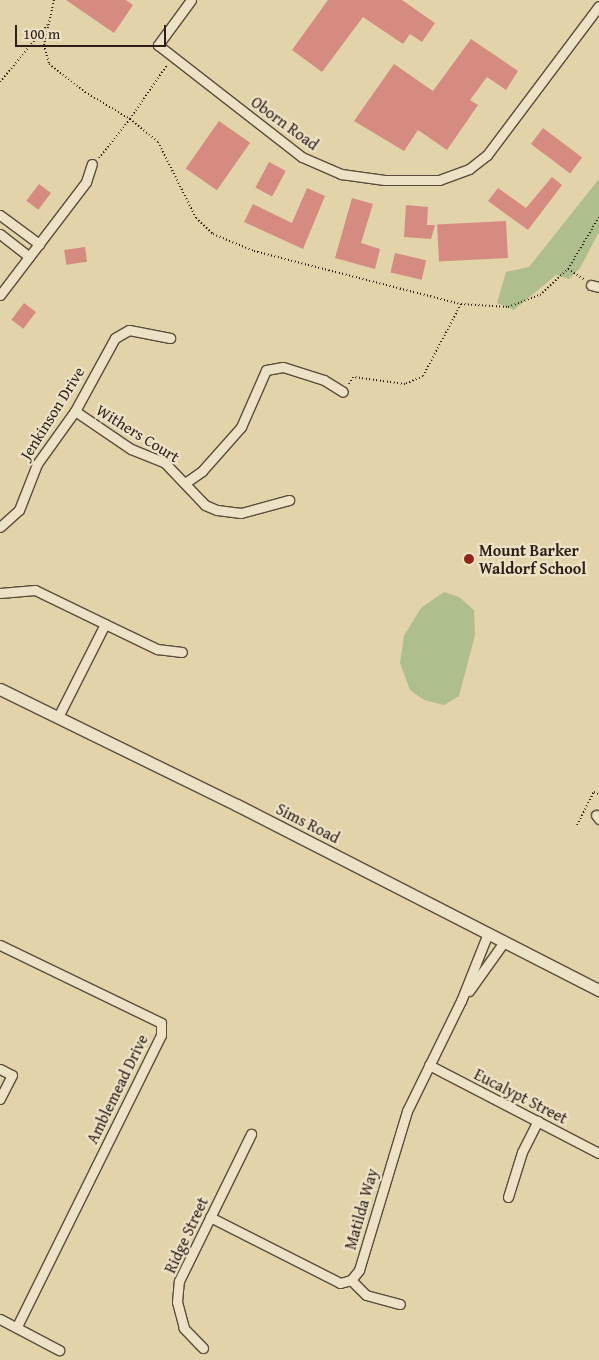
<!DOCTYPE html>
<html>
<head>
<meta charset="utf-8">
<style>
  body { margin:0 }
  #map { position:relative; width:599px; height:1360px; overflow:hidden; background:#e3d3a8; font-family:"Gentium Book Plus",serif }
  div>[style] { position:absolute }
  [style*='--x'] { left:calc(var(--x)*1px); top:calc(var(--y)*1px); width:calc(var(--w)*1px); rotate:calc(var(--a)*1deg) }
  .green>* { inset:0; background:#aebe8c }
  .building>* { inset:0; background:#d58b80; transform-origin:0 0 }
  .path>* { height:2px; margin-top:-1px; transform-origin:0; background:repeating-linear-gradient(90deg,#2d1f18 0 1px,transparent 0 3.5px) }
  .roads { filter:drop-shadow(1px 0 #5a4c3c) drop-shadow(-1px 0 #5a4c3c) drop-shadow(0 1px #5a4c3c) drop-shadow(0 -1px #5a4c3c) }
  .street>* { height:9px; margin:-4.5px; padding:0 4.5px; transform-origin:4.5px; border-radius:4.5px; background:#ede2c6 }
  .secondary>* { height:11px; margin:-5.5px; padding:0 5.5px; transform-origin:5.5px; border-radius:5.5px; background:#ede2c6 }
  .dots>* { width:14px; height:14px; translate:-50% -50%; box-sizing:border-box; border:2px solid #ede2c6; border-radius:50% }
  span { translate:-50% -50%; white-space:nowrap; text-align:center; line-height:1.15; -webkit-text-stroke:4.5px #ede2c6; paint-order:stroke }
  .street-label { font-size:16px; color:#2d1f18 }
  .poi-label { font-size:16px; color:#2d1f18; font-weight:700 }
  .left { translate:0 -50%; text-align:left }
  .scale { position:absolute; left:15px; top:25px; width:151px; height:22px; box-sizing:border-box; border:2px solid #2d1f18; border-top:0; padding-left:6px; font-size:15px; line-height:18px; white-space:nowrap; color:#2d1f18; -webkit-text-stroke:4px #ede2c6; paint-order:stroke }
</style>
</head>
<body>
<div id="map">
  <div class="green">
    <i style="clip-path:polygon(599px 179px,599px 232px,580px 268px,569px 279px,556px 275px,514px 310px,497px 303px,506px 272px,529px 267px)"></i>
    <i style="clip-path:polygon(444px 592px,459px 597px,474px 610px,475px 635px,459px 696px,444px 705px,424px 700px,410px 690px,400px 663px,404px 636px,421px 608px)"></i>
  </div>
  <div class="building">
    <i style="clip-path:polygon(66px 0,126px 0,133px 5px,114px 33px)"></i>
    <i style="clip-path:polygon(328px 0,402px 0,435px 23px,422px 42px,410px 34px,403px 44px,363px 17px,322px 72px,292px 50px)"></i>
    <i style="clip-path:polygon(471px 39px,518px 71px,506px 90px,487px 77px,470px 100px,478px 105px,447px 150px,418px 130px,404px 151px,354px 121px,394px 64px,433px 91px)"></i>
    <i style="left:219px;top:121px;width:38px;height:58px;rotate:35deg"></i>
    <i style="left:543px;top:128px;width:49px;height:20px;rotate:37deg"></i>
    <i style="left:269px;top:162px;width:19px;height:29px;rotate:28deg"></i>
    <i style="clip-path:polygon(552px 177px,562px 185px,528px 230px,488px 201px,498px 188px,526px 208px)"></i>
    <i style="left:39px;top:184px;width:15px;height:21px;rotate:37deg"></i>
    <i style="clip-path:polygon(307px 188px,325px 196px,303px 249px,244px 222px,253px 204px,292px 223px)"></i>
    <i style="clip-path:polygon(352px 198px,373px 204px,361px 243px,380px 249px,375px 269px,335px 258px)"></i>
    <i style="clip-path:polygon(406px 205px,428px 207px,427px 225px,435px 225px,431px 239px,404px 237px)"></i>
    <i style="left:506px;top:221px;width:37px;height:69px;rotate:87deg"></i>
    <i style="left:85px;top:247px;width:15px;height:21px;rotate:82deg"></i>
    <i style="left:395px;top:253px;width:32px;height:20px;rotate:13deg"></i>
    <i style="left:24px;top:303px;width:15px;height:21px;rotate:37deg"></i>
  </div>
  <div class="path">
    <i style="--x:54;--y:0;--w:46;--a:102.5"></i>
    <i style="--x:44;--y:45;--w:20;--a:75"></i>
    <i style="--x:49;--y:64;--w:46;--a:37.9"></i>
    <i style="--x:85;--y:92;--w:52;--a:31"></i>
    <i style="--x:130;--y:119;--w:65;--a:-55.6"></i>
    <i style="--x:0;--y:82;--w:74;--a:-50.5"></i>
    <i style="--x:99;--y:158;--w:50;--a:-51.5"></i>
    <i style="--x:130;--y:119;--w:36;--a:39"></i>
    <i style="--x:158;--y:142;--w:85;--a:63.4"></i>
    <i style="--x:196;--y:218;--w:23;--a:43"></i>
    <i style="--x:213;--y:234;--w:44;--a:22.5"></i>
    <i style="--x:254;--y:251;--w:214;--a:14.4"></i>
    <i style="--x:461;--y:304;--w:81;--a:117.8"></i>
    <i style="--x:423;--y:376;--w:20;--a:156"></i>
    <i style="--x:405;--y:384;--w:52;--a:-172.3"></i>
    <i style="--x:353;--y:377;--w:8;--a:120"></i>
    <i style="--x:568;--y:269;--w:20;--a:33"></i>
    <i style="--x:461;--y:304;--w:47;--a:3.7"></i>
    <i style="--x:508;--y:307;--w:34;--a:-21"></i>
    <i style="--x:540;--y:295;--w:38;--a:-43"></i>
    <i style="--x:568;--y:269;--w:61;--a:-59.2"></i>
    <i style="--x:577;--y:825;--w:37;--a:-63"></i>
    <i style="--x:594;--y:792;--w:5;--a:22"></i>
  </div>
  <div class="roads">
    <div class="street">
      <i style="--x:191;--y:0;--w:56;--a:126.3"></i>
      <i style="--x:158;--y:45;--w:182;--a:37.9"></i>
      <i style="--x:302;--y:157;--w:43;--a:23.6"></i>
      <i style="--x:341;--y:174;--w:44;--a:7.8"></i>
      <i style="--x:385;--y:180;--w:54;--a:0"></i>
      <i style="--x:439;--y:180;--w:32;--a:-20"></i>
      <i style="--x:469;--y:169;--w:23;--a:-38"></i>
      <i style="--x:487;--y:155;--w:186;--a:-53.1"></i>
      <i style="--x:0;--y:215;--w:49;--a:36.6"></i>
      <i style="--x:0;--y:234;--w:37;--a:38"></i>
      <i style="--x:591;--y:285;--w:8;--a:14"></i>
      <i style="--x:0;--y:295;--w:142;--a:-52.7"></i>
      <i style="--x:86;--y:182;--w:19;--a:-72"></i>
      <i style="--x:75;--y:411;--w:68;--a:34.2"></i>
      <i style="--x:131;--y:449;--w:35;--a:22"></i>
      <i style="--x:164;--y:462;--w:59;--a:46.4"></i>
      <i style="--x:205;--y:505;--w:13;--a:23"></i>
      <i style="--x:217;--y:510;--w:24;--a:7"></i>
      <i style="--x:241;--y:513;--w:50;--a:-15.2"></i>
      <i style="--x:185;--y:483;--w:21;--a:-35"></i>
      <i style="--x:202;--y:471;--w:59;--a:-48.4"></i>
      <i style="--x:241;--y:427;--w:62;--a:-66.3"></i>
      <i style="--x:266;--y:370;--w:17;--a:-10"></i>
      <i style="--x:283;--y:367;--w:43;--a:17.6"></i>
      <i style="--x:324;--y:380;--w:22;--a:32"></i>
      <i style="--x:0;--y:527;--w:25;--a:-42"></i>
      <i style="--x:19;--y:510;--w:49;--a:-68.6"></i>
      <i style="--x:37;--y:464;--w:65;--a:-54.4"></i>
      <i style="--x:75;--y:411;--w:83;--a:-61.3"></i>
      <i style="--x:115;--y:338;--w:16;--a:-30"></i>
      <i style="--x:129;--y:330;--w:42;--a:11"></i>
      <i style="--x:0;--y:593;--w:35;--a:-5"></i>
      <i style="--x:35;--y:590;--w:78;--a:25.9"></i>
      <i style="--x:105;--y:624;--w:104;--a:116.8"></i>
      <i style="--x:105;--y:624;--w:58;--a:25.7"></i>
      <i style="--x:157;--y:649;--w:25;--a:7"></i>
      <i style="--x:596;--y:815;--w:5;--a:53"></i>
      <i style="--x:0;--y:945;--w:179;--a:25.8"></i>
      <i style="--x:161;--y:1023;--w:12;--a:90"></i>
      <i style="--x:161;--y:1035;--w:326;--a:116.3"></i>
      <i style="--x:469;--y:991;--w:60;--a:-54.5"></i>
      <i style="--x:429;--y:1065;--w:191;--a:27.4"></i>
      <i style="--x:0;--y:1069;--w:13;--a:27"></i>
      <i style="--x:12;--y:1075;--w:27;--a:117"></i>
      <i style="--x:508;--y:1197;--w:47;--a:-72.7"></i>
      <i style="--x:522;--y:1152;--w:35;--a:-63"></i>
      <i style="--x:210;--y:1217;--w:146;--a:26.9"></i>
      <i style="--x:340;--y:1283;--w:11;--a:-15"></i>
      <i style="--x:351;--y:1280;--w:13;--a:-51"></i>
      <i style="--x:359;--y:1270;--w:166;--a:-73.2"></i>
      <i style="--x:407;--y:1111;--w:123;--a:-63.9"></i>
      <i style="--x:461;--y:1001;--w:73;--a:-68.3"></i>
      <i style="--x:351;--y:1280;--w:21;--a:45"></i>
      <i style="--x:366;--y:1295;--w:35;--a:15"></i>
      <i style="--x:0;--y:1319;--w:67;--a:27.7"></i>
      <i style="--x:203;--y:1348;--w:28;--a:-134"></i>
      <i style="--x:184;--y:1328;--w:27;--a:-105"></i>
      <i style="--x:177;--y:1302;--w:21;--a:-85"></i>
      <i style="--x:179;--y:1281;--w:164;--a:-63.9"></i>
    </div>
    <div class="secondary">
      <i style="--x:0;--y:689;--w:264;--a:26.1"></i>
      <i style="--x:237;--y:805;--w:407;--a:27.1"></i>
    </div>
  </div>
  <div class="dots">
    <i style="left:469px;top:559px;background:#8f2418"></i>
  </div>
  <div class="street-label">
    <span style="left:285px;top:123px;rotate:36deg">Oborn Road</span>
    <span style="left:52px;top:413px;rotate:-58deg">Jenkinson Drive</span>
    <span style="left:138px;top:433px;rotate:32deg">Withers Court</span>
    <span style="left:308px;top:823px;rotate:27deg">Sims Road</span>
    <span style="left:117px;top:1089px;rotate:-64deg">Amblemead Drive</span>
    <span style="left:521px;top:1096px;rotate:27deg">Eucalypt Street</span>
    <span style="left:361px;top:1209px;rotate:-74deg">Matilda Way</span>
    <span style="left:186px;top:1235px;rotate:-65deg">Ridge Street</span>
  </div>
  <div class="poi-label">
    <span class="left" style="left:479px;top:559px">Mount Barker<br>Waldorf School</span>
  </div>
  <div class="scale">100 m</div>
</div>
</body>
</html>
